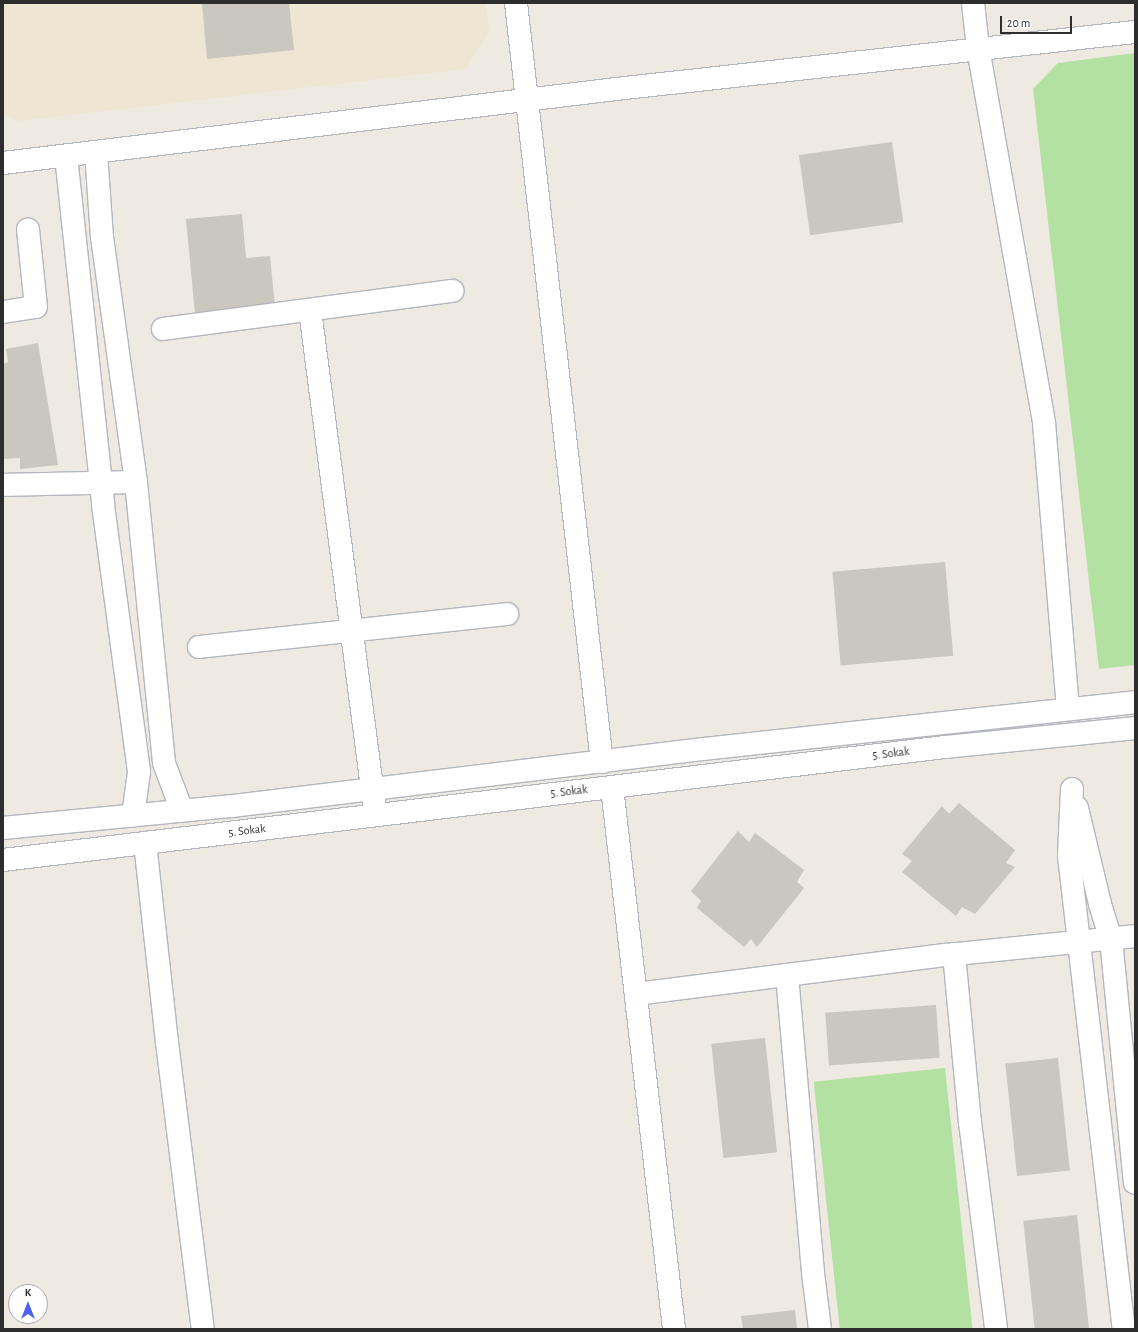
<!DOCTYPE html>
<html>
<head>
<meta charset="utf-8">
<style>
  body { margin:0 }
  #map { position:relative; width:1138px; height:1332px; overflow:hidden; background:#eee9e1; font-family:"Alegreya Sans",sans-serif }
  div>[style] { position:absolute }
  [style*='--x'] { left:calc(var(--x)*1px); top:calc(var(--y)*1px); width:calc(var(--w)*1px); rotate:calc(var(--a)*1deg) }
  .education>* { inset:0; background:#eee6d2 }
  .green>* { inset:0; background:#b3e1a1; transform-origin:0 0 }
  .building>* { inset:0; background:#cac7bf; transform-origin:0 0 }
  .roads { filter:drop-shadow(1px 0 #b4b6bf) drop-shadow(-1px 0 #b4b6bf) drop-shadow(0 1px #b4b6bf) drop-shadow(0 -1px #b4b6bf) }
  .minor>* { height:22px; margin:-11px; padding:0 11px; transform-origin:11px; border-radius:11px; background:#fff }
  span { translate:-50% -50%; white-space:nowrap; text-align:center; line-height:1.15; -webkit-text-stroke:4px #fff; paint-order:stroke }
  .street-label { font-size:12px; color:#2d2d2d }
  .frame { position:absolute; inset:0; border:4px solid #2d2d2d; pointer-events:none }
  .north { position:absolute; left:8px; top:1284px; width:40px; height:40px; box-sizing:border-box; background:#fff; border:1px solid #ababab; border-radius:50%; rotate:0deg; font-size:11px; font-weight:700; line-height:16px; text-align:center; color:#2d2d2d }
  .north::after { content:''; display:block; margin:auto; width:14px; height:18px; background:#4b61f0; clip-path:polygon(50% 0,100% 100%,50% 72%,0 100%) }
  .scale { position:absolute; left:1000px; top:16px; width:72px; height:18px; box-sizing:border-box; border:2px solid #2d2d2d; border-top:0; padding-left:5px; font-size:12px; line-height:14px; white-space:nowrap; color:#2d2d2d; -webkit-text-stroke:3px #fff; paint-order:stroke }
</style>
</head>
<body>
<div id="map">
  <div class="education">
    <i style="clip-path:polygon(3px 3px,486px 3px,489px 31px,466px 69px,18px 121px,3px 113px)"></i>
  </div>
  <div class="green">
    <i style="clip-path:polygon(1135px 53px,1135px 665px,1099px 669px,1033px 89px,1058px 63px)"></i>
    <i style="left:945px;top:1068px;width:262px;height:132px;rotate:84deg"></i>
  </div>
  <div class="building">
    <i style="clip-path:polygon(202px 3px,289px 3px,294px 50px,207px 59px)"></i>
    <i style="left:892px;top:142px;width:81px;height:94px;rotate:82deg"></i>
    <i style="clip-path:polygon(242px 214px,246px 258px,270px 256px,275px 307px,195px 314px,186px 219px)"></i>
    <i style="clip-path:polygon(38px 343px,58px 465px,20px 469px,20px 458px,3px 459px,3px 364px,8px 362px,6px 349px)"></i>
    <i style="left:945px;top:562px;width:94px;height:113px;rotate:85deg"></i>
    <i style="clip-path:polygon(959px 803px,1015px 850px,1006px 863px,1015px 867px,975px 914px,962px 907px,956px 916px,902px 872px,912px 861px,902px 854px,942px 806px,949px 814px)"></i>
    <i style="clip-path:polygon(738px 831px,749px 842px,755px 833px,804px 870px,797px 882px,804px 888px,757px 947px,751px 939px,744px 947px,697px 908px,701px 901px,691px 891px)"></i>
    <i style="left:936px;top:1005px;width:53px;height:111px;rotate:86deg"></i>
    <i style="left:765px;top:1038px;width:115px;height:54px;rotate:84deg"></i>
    <i style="left:1058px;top:1058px;width:113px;height:53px;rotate:84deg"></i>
    <i style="left:1077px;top:1215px;width:115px;height:54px;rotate:84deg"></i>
    <i style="clip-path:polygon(795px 1310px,797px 1329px,743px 1329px,741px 1316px)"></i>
  </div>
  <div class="roads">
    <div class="minor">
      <i style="--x:516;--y:3;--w:764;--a:83.54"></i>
      <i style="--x:973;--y:3;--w:45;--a:83.7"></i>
      <i style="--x:978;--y:48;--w:381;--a:80"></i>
      <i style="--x:1044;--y:423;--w:287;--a:85.2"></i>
      <i style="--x:96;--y:152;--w:85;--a:86"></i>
      <i style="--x:102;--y:237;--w:247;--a:82.1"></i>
      <i style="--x:136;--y:482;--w:282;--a:84.3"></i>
      <i style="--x:164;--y:763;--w:51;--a:69.4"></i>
      <i style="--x:66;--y:156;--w:351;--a:83.9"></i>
      <i style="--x:103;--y:505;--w:269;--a:82.3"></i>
      <i style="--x:139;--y:772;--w:44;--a:97.8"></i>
      <i style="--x:3;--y:163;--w:627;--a:-6.88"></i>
      <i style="--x:625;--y:88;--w:513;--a:-6.27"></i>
      <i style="--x:310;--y:310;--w:496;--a:82.6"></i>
      <i style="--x:3;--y:312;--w:33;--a:-9"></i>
      <i style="--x:36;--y:307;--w:78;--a:-95.9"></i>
      <i style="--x:163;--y:329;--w:292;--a:-7.5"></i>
      <i style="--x:3;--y:485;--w:133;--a:-1.3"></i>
      <i style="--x:199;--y:647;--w:310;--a:-6.1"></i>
      <i style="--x:612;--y:787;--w:546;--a:83.47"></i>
      <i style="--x:1072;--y:789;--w:67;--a:92.6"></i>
      <i style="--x:1069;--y:856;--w:476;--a:83.4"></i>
      <i style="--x:1077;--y:808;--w:99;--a:76.5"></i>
      <i style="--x:1100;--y:904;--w:37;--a:73"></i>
      <i style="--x:1111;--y:939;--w:245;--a:84.4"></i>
      <i style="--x:3;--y:828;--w:230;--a:-5.5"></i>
      <i style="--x:232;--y:806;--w:475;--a:-6.9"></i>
      <i style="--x:704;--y:749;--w:434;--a:-6.2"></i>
      <i style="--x:145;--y:843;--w:200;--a:83.7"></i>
      <i style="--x:167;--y:1042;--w:289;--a:82.9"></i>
      <i style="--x:3;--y:860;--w:949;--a:-6.84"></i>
      <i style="--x:945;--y:747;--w:191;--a:-5.7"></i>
      <i style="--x:954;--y:954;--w:169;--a:84.6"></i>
      <i style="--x:970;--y:1122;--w:209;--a:82.8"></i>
      <i style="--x:787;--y:975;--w:299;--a:85"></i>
      <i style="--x:813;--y:1273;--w:56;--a:82.9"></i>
      <i style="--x:636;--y:994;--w:312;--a:-7.2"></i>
      <i style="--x:946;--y:955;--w:190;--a:-5.7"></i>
    </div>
  </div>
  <div class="street-label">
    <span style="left:891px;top:754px;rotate:-7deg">5. Sokak</span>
    <span style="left:569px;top:792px;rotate:-7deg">5. Sokak</span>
    <span style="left:247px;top:831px;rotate:-7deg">5. Sokak</span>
  </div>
  <div class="frame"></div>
  <div class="north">K</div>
  <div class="scale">20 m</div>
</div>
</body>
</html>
